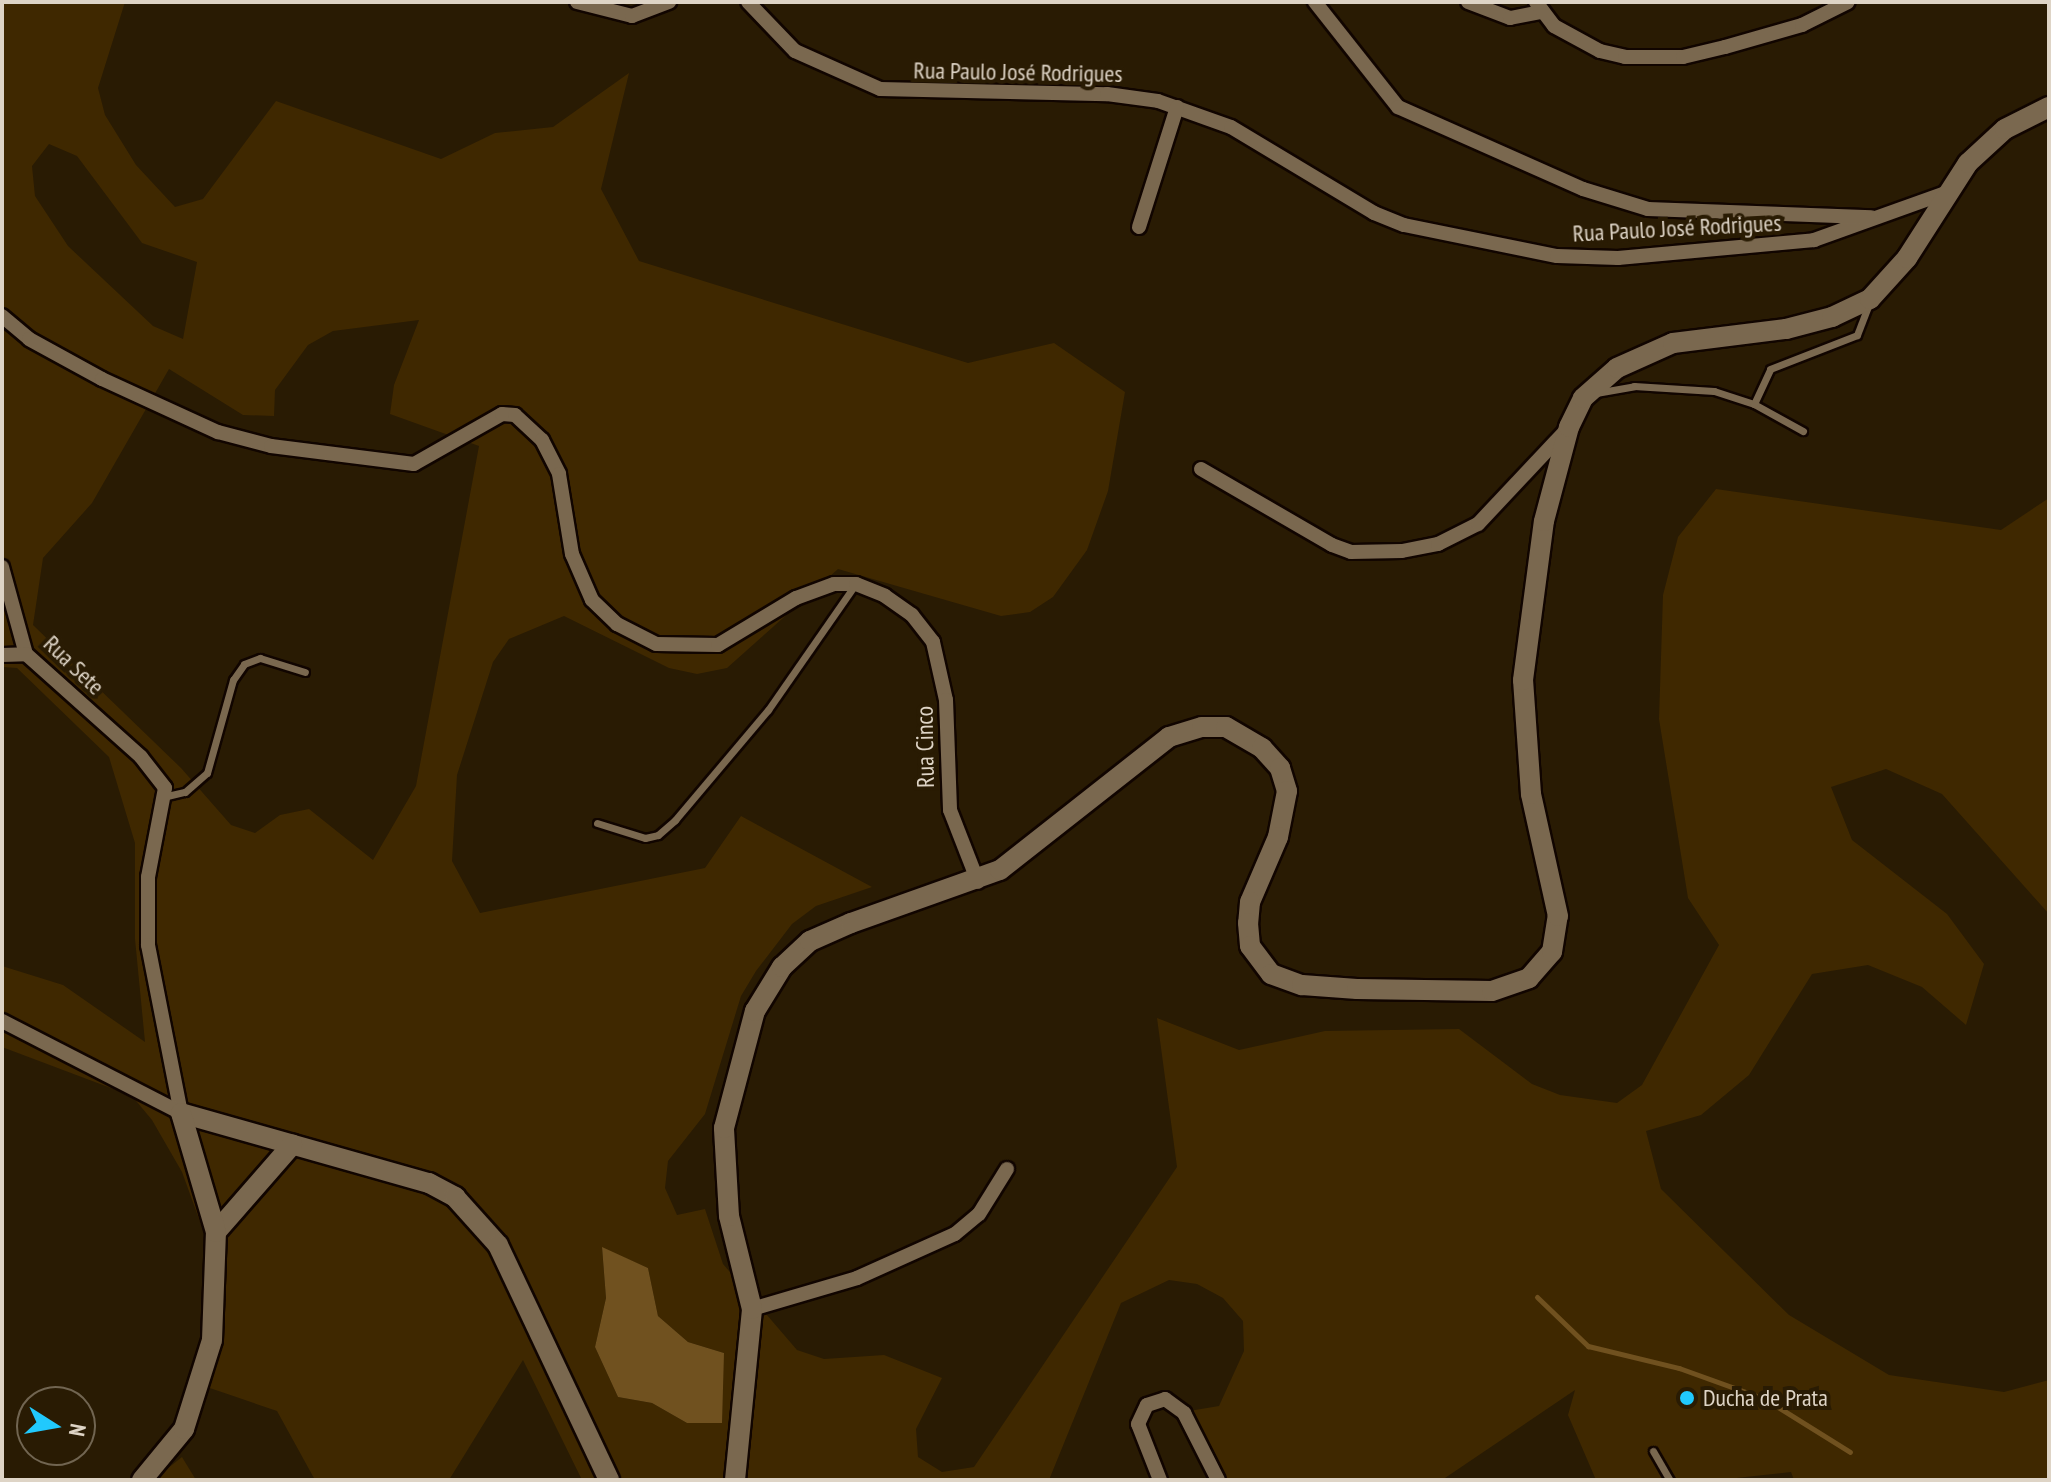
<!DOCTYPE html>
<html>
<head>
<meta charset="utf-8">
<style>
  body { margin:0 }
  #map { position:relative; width:2051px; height:1482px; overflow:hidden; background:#291b03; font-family:"PT Sans Narrow",sans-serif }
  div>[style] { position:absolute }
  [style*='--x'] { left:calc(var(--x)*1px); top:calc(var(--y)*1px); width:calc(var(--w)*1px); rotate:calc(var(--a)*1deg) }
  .green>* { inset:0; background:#3f2800 }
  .water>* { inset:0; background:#70511f }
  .stream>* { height:5px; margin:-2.5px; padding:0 2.5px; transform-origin:2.5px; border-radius:2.5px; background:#70511f }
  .roads { filter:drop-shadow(2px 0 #110500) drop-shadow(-2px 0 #110500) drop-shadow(0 2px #110500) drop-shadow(0 -2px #110500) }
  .lane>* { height:7px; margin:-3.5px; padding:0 3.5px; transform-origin:3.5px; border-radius:3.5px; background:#7a684f }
  .street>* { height:14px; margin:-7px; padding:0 7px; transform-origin:7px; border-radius:7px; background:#7a684f }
  .secondary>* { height:20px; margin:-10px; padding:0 10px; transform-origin:10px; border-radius:10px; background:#7a684f }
  .dots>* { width:22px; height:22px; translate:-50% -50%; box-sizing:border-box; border:4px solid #291b03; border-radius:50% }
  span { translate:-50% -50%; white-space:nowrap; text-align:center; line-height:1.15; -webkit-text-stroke:8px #291b03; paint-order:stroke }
  .street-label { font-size:24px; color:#ded4c6 }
  .poi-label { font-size:24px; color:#ded4c6 }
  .left { translate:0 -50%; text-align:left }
  .frame { position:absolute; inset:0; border:4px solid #ded4c6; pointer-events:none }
  .north { position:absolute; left:16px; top:1386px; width:80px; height:80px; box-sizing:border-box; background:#291b03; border:2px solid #716551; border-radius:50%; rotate:101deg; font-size:22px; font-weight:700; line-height:32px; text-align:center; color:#ded4c6 }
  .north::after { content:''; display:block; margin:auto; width:28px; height:36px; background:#21c9fd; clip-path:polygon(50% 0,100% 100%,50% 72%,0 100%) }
</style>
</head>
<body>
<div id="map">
  <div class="green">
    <i style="clip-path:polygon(evenodd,2px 2px,125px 2px,98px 88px,105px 115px,136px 165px,175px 207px,203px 199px,276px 101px,441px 159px,495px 133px,553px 127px,629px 73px,601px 189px,639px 261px,968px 363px,1054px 343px,1125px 392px,1108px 491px,1087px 550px,1053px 597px,1030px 612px,1001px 616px,838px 569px,727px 668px,697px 674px,669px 668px,564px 616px,509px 639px,493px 662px,457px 775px,452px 861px,480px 913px,705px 868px,741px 816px,872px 887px,816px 906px,792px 924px,756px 971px,741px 996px,705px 1114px,668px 1161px,665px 1188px,677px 1215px,705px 1209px,723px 1264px,797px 1350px,824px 1359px,884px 1355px,942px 1378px,916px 1429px,918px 1457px,942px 1472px,974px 1467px,1177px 1167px,1157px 1018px,1239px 1050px,1325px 1031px,1459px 1029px,1532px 1084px,1560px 1095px,1617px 1103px,1642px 1085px,1719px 945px,1688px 898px,1659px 719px,1663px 595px,1678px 537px,1716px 489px,2001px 530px,2049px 498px,2049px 914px,1942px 794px,1886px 769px,1831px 787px,1852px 840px,1947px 914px,1984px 964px,1966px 1025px,1922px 987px,1868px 965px,1812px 974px,1749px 1075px,1701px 1115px,1646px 1131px,1661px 1189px,1789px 1315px,1889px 1375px,2004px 1392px,2049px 1380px,2049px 1480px,1794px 1480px,1791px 1472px,1718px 1480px,1596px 1480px,1568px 1415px,1575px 1390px,1442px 1480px,1227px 1480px,1189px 1411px,1219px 1406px,1244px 1351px,1243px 1321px,1223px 1298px,1197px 1284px,1169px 1280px,1121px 1303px,1049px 1480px,582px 1480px,523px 1360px,449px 1480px,315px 1480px,277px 1411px,201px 1385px,208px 1260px,203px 1230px,182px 1172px,152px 1120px,132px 1096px,2px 1047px,2px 966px,63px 985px,145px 1042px,135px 939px,135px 843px,109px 757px,17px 668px,2px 667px,2px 2px,49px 144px,77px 156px,142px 243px,197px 262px,183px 339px,153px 326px,68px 246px,35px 196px,32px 166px,49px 144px,2px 2px,419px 320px,394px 385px,390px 414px,479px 446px,416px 786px,373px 860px,309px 809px,280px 815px,255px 833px,231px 825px,181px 768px,33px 625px,43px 558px,92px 503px,169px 369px,243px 415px,274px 416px,275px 390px,308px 345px,333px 331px,419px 320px,2px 2px,602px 1248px,648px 1268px,658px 1316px,688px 1342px,724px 1353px,687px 1423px,652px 1403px,618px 1397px,595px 1347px,606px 1298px,602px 1248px)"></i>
    <i style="clip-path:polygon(182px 1457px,196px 1480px,153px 1480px)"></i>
  </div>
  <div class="water">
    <i style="clip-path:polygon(602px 1247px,648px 1268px,658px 1316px,688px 1342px,724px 1353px,722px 1423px,687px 1423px,652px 1403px,618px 1397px,595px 1347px,606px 1298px)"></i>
  </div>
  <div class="stream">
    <i style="--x:1537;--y:1297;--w:71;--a:43.9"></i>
    <i style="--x:1588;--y:1346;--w:94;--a:13.6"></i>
    <i style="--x:1679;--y:1368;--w:91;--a:19.8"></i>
    <i style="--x:1765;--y:1399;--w:100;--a:31.9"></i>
  </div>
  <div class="roads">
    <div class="lane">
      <i style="--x:1596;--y:393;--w:39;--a:-10"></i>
      <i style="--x:1634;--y:386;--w:80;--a:3.6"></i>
      <i style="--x:1714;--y:391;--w:42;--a:18"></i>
      <i style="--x:1754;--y:404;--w:56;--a:28.9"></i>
      <i style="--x:1754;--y:404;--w:38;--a:-65"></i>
      <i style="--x:1770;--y:369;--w:93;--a:-21.3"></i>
      <i style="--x:1857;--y:335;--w:36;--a:-69"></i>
      <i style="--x:167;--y:796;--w:18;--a:-13"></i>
      <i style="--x:185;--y:792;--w:29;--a:-41"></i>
      <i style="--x:207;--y:773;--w:97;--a:-74.4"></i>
      <i style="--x:233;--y:680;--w:19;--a:-55"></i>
      <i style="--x:244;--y:664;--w:17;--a:-21"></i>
      <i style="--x:260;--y:658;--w:47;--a:17.3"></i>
      <i style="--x:597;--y:823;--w:50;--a:17.4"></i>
      <i style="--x:645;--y:838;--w:13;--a:-13"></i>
      <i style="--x:658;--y:835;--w:23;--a:-41"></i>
      <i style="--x:675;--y:820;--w:144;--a:-49.8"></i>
      <i style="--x:768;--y:710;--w:152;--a:-55.2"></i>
      <i style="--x:1653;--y:1451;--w:34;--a:60"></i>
    </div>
    <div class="street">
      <i style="--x:577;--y:2;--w:57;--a:14.3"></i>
      <i style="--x:632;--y:16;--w:40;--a:-21"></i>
      <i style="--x:748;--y:2;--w:68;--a:46.2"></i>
      <i style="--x:795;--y:51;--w:93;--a:24.1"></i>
      <i style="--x:880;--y:89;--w:227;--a:1.3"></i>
      <i style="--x:1107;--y:94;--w:51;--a:7.8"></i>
      <i style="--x:1158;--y:101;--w:77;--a:19.6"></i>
      <i style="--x:1231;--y:127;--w:167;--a:31"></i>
      <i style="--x:1374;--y:213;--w:32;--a:22"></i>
      <i style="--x:1404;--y:225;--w:156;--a:11.5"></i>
      <i style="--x:1557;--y:256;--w:61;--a:1.9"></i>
      <i style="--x:1618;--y:258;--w:197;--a:-5.2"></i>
      <i style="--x:1814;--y:240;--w:139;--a:-19.7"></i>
      <i style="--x:1315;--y:2;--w:134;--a:51.7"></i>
      <i style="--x:1398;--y:107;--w:202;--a:23.9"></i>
      <i style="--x:1583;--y:189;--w:68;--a:17.1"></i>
      <i style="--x:1648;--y:209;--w:223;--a:2.1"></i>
      <i style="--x:1468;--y:2;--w:45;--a:20.9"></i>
      <i style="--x:1510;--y:18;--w:32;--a:-11"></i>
      <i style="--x:1536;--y:2;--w:30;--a:53"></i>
      <i style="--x:1554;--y:26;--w:52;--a:28.5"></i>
      <i style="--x:1600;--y:51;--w:26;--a:13"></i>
      <i style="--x:1625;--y:57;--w:58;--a:0"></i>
      <i style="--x:1683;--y:57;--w:43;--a:-13.4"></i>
      <i style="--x:1725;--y:47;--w:80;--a:-15.9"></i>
      <i style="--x:1802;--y:25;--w:51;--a:-26.6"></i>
      <i style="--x:1139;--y:227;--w:126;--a:-72.4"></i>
      <i style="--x:2;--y:316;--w:35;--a:40"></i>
      <i style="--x:29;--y:339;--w:83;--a:28.7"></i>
      <i style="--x:102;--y:379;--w:128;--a:24.6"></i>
      <i style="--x:218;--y:432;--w:55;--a:14.8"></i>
      <i style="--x:271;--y:446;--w:144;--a:7.2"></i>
      <i style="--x:414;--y:464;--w:101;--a:-29.6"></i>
      <i style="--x:502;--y:414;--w:13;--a:4"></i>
      <i style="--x:515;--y:415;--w:37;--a:43"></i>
      <i style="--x:542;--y:440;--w:38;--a:63"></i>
      <i style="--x:559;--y:474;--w:81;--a:80.8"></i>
      <i style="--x:572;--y:554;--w:50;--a:66.5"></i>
      <i style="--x:592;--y:600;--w:35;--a:44"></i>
      <i style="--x:617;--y:624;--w:44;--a:27.1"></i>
      <i style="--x:656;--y:644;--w:62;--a:0.9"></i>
      <i style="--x:718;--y:645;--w:91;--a:-31.1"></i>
      <i style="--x:796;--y:598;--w:40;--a:-20.2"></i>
      <i style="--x:834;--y:584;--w:22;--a:0"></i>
      <i style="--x:856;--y:584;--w:31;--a:22"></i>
      <i style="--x:885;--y:596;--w:33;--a:35"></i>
      <i style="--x:912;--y:615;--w:34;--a:52"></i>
      <i style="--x:933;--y:642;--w:59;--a:77.4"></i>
      <i style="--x:946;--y:700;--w:110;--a:87.9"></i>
      <i style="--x:950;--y:810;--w:77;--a:68.7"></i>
      <i style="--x:1201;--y:469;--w:151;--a:30.1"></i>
      <i style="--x:1332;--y:545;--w:20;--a:20"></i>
      <i style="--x:1351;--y:552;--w:51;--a:-1.1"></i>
      <i style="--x:1402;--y:551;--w:37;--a:-11"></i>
      <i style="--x:1438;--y:544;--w:45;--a:-26.6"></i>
      <i style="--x:1478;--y:524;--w:133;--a:-46.8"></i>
      <i style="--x:2;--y:567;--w:90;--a:74.6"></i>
      <i style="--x:26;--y:654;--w:154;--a:41.8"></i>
      <i style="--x:141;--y:757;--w:39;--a:52"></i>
      <i style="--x:165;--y:788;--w:91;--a:100.8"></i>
      <i style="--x:148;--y:877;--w:68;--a:90"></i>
      <i style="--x:148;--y:945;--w:171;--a:78.9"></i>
      <i style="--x:2;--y:655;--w:24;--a:-2"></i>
      <i style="--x:2;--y:1021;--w:201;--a:27.2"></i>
      <i style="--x:752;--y:1309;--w:109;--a:-16.4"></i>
      <i style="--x:857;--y:1278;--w:107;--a:-24.2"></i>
      <i style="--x:955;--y:1234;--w:31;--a:-40"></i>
      <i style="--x:979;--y:1214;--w:53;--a:-58.1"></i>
      <i style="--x:1160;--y:1480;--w:60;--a:-111.4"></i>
      <i style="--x:1138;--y:1424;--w:21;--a:-65"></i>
      <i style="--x:1147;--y:1405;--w:19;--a:-18"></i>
      <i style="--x:1165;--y:1399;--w:24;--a:36"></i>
      <i style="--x:1184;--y:1413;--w:75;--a:63.1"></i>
    </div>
    <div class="secondary">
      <i style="--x:181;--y:1113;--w:258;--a:15.8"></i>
      <i style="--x:429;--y:1183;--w:30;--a:28"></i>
      <i style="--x:455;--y:1197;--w:64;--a:48.1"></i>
      <i style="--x:498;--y:1245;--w:260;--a:64.7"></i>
      <i style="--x:216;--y:1232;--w:116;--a:-48.9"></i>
      <i style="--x:142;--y:1480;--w:66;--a:-50.5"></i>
      <i style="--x:184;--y:1429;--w:93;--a:-72.5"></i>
      <i style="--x:212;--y:1340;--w:108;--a:-87.9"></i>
      <i style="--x:216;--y:1232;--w:124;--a:-106.4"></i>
      <i style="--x:735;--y:1480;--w:172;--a:-84.3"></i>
      <i style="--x:752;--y:1309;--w:96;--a:-103.9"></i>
      <i style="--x:729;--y:1216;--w:88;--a:-93.3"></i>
      <i style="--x:724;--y:1128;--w:121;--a:-75.2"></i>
      <i style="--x:755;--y:1011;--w:52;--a:-58.5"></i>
      <i style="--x:782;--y:967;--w:38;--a:-43"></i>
      <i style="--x:810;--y:941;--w:45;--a:-23.7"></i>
      <i style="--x:851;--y:923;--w:158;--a:-19.6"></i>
      <i style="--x:1000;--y:870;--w:215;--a:-38.2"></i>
      <i style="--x:1169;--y:737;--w:34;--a:-17"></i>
      <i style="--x:1202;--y:727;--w:24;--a:0"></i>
      <i style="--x:1226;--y:727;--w:42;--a:30.3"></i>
      <i style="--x:1262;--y:748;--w:27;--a:48"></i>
      <i style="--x:1280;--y:768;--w:24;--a:73"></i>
      <i style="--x:1287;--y:791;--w:47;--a:101.1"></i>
      <i style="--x:1278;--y:837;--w:71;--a:113.3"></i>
      <i style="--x:1250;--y:902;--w:21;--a:95"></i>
      <i style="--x:1248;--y:923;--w:23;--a:85"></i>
      <i style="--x:1250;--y:946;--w:35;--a:53"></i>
      <i style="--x:1271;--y:974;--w:33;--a:20"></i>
      <i style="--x:1302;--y:985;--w:55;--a:4.2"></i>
      <i style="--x:1357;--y:989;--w:135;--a:0.8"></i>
      <i style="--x:1492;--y:991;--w:39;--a:-19"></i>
      <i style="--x:1529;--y:978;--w:35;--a:-49"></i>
      <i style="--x:1552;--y:952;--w:36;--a:-81"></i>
      <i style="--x:1558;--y:916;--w:125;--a:-102.5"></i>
      <i style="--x:1531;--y:794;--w:114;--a:-94"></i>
      <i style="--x:1523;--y:680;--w:160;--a:-82.5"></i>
      <i style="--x:1544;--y:521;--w:97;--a:-75.1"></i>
      <i style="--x:1569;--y:427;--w:32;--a:-64"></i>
      <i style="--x:1583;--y:398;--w:45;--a:-41.4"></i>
      <i style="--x:1617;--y:368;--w:61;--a:-24.1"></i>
      <i style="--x:1673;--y:343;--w:114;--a:-7.1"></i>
      <i style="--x:1786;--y:329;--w:48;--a:-14.6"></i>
      <i style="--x:1832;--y:317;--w:42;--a:-25.3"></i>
      <i style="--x:1870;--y:299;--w:55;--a:-47.9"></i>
      <i style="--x:1907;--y:258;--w:113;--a:-57.3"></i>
      <i style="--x:1968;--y:163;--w:50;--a:-42.6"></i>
      <i style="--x:2005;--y:129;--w:49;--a:-26.6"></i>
    </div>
  </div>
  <div class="dots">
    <i style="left:1687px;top:1398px;background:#21c9fd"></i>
  </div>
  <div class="street-label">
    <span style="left:1018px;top:72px;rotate:1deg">Rua Paulo José Rodrigues</span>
    <span style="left:1677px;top:228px;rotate:-3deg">Rua Paulo José Rodrigues</span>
    <span style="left:74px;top:665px;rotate:44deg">Rua Sete</span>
    <span style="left:925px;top:747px;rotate:-91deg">Rua Cinco</span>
  </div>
  <div class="poi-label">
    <span class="left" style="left:1703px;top:1398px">Ducha de Prata</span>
  </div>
  <div class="frame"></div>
  <div class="north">N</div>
</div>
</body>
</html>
